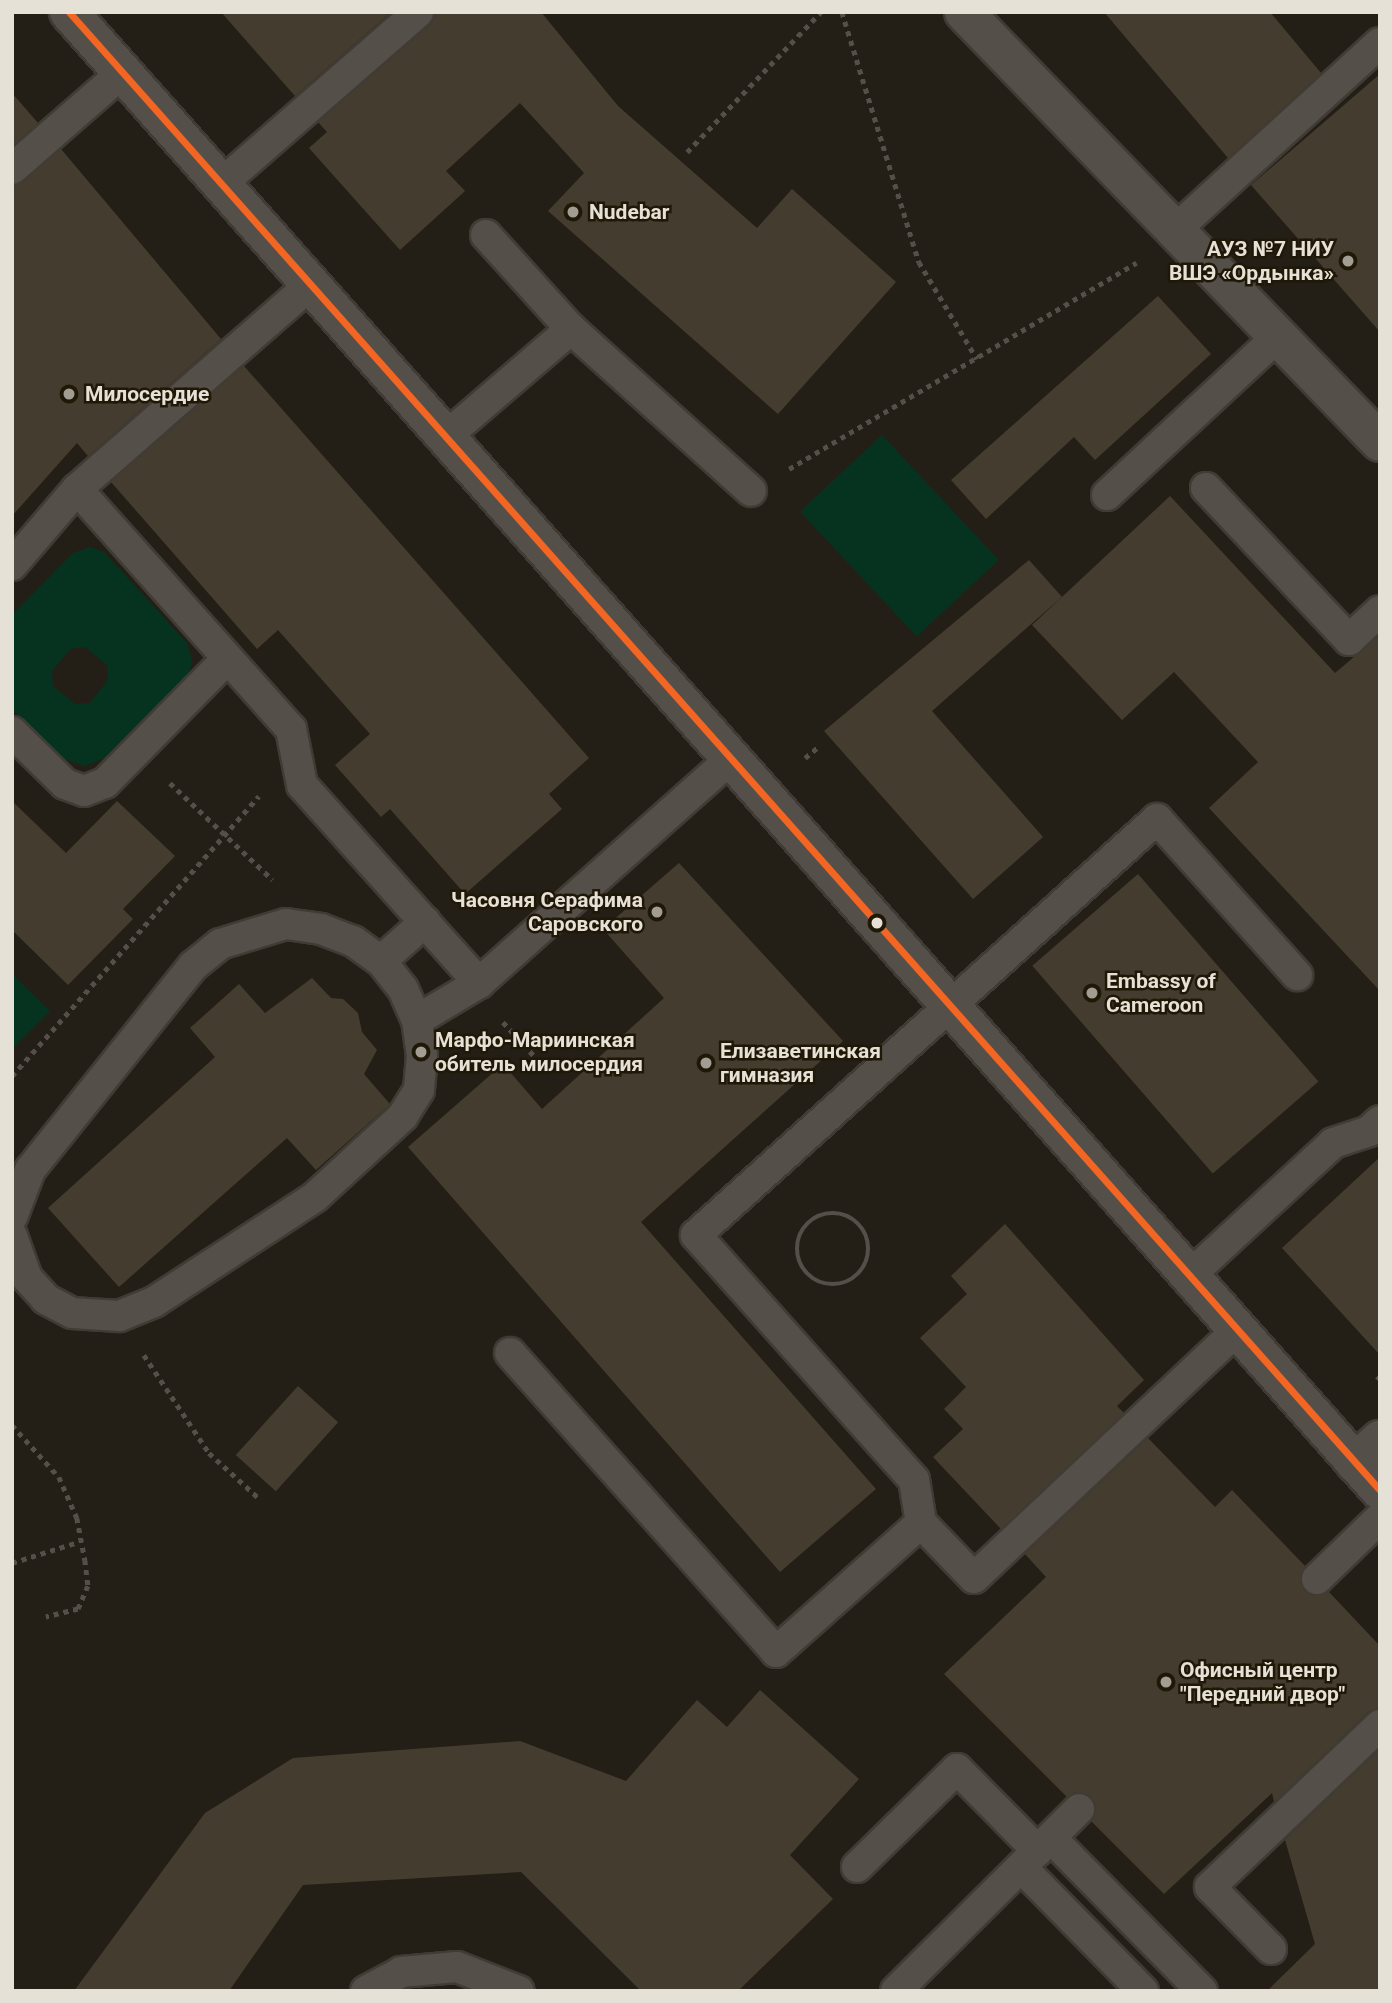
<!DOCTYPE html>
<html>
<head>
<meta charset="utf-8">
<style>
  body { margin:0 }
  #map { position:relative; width:1392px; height:2003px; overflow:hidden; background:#241f16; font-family:Roboto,sans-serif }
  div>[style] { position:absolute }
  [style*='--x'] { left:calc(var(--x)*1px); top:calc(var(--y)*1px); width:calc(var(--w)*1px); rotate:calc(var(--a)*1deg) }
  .green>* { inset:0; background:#053320; transform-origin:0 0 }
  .building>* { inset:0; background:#443d2f; transform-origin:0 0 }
  .path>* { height:4.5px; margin-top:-2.25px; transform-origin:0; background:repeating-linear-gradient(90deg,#545049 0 5px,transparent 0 10px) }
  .path>.ring { margin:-2.25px; padding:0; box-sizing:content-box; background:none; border:4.5px solid #545049; border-radius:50% }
  .roads { filter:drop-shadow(2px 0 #403c35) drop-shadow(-2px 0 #403c35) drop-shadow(0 2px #403c35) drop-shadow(0 -2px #403c35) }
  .service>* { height:30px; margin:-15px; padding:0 15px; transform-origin:15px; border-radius:15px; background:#545049 }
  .minor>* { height:38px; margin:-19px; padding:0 19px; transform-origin:19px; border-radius:19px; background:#545049 }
  .secondary>* { height:38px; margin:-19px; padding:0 19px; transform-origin:19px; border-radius:19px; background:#545049 }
  .bus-1>* { height:7px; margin:-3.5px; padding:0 3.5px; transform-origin:3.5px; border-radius:3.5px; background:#f26522 }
  .dots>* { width:19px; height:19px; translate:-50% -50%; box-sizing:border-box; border:4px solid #201807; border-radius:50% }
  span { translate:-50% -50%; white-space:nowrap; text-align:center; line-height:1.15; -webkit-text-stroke:5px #201807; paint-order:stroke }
  .poi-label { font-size:21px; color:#e6e1d6; font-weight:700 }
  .left { translate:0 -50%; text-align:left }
  .right { translate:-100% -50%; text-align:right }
  .frame { position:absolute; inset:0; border:14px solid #e6e1d6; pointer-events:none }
</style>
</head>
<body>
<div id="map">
  <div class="green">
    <i style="left:882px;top:435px;width:171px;height:112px;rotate:47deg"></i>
    <i style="clip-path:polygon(evenodd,90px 547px,104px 552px,187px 643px,192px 660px,189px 675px,107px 757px,85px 766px,64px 759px,12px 709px,12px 615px,73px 553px,90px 547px,85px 647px,107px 665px,108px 680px,90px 703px,75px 704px,53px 686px,52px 671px,70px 649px,85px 647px)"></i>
    <i style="clip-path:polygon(12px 974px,50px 1011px,12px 1049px)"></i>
  </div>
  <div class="building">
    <i style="clip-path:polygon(221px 12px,391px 12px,295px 96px)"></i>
    <i style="clip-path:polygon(435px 12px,541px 12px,618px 106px,757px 228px,792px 189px,896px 282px,778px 414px,548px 211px,584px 173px,520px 103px,446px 171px,465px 191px,400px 250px,309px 148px,327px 132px,318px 122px,430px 25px)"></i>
    <i style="clip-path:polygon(1104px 12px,1270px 12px,1321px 73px,1228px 158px)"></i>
    <i style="clip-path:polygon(1380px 74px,1380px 332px,1251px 185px)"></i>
    <i style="clip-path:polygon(12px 93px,38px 123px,12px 146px)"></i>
    <i style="clip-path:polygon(61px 149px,221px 339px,88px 456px,77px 443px,12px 516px,12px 186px)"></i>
    <i style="clip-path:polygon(1158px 296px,1211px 354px,1095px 460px,1074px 437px,986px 519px,951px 480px)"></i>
    <i style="clip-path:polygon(244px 366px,589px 758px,549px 794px,562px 809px,465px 894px,390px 809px,381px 817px,335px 765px,370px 734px,278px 630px,257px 649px,111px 482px)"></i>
    <i style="clip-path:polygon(1170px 496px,1335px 673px,1380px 635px,1380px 991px,1209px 808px,1258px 762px,1174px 672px,1122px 720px,1032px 625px)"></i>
    <i style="clip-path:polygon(1029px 560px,1062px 597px,932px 711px,1043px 837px,973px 899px,824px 731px)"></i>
    <i style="clip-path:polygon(12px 801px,66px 853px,117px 801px,175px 856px,123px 909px,133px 919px,68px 985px,12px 930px)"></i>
    <i style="clip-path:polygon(679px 863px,843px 1041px,641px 1222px,876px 1489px,780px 1572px,408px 1147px,503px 1064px,542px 1109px,664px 998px,603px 929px)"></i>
    <i style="left:1138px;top:874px;width:275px;height:140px;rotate:49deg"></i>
    <i style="clip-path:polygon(312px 978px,331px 998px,343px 999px,358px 1013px,362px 1032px,377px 1050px,364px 1074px,390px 1104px,316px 1170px,287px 1138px,119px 1287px,48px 1208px,215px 1057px,190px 1028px,239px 984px,265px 1013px)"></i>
    <i style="clip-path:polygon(1380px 1157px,1380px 1355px,1282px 1248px)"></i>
    <i style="clip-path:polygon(1005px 1224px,1144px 1380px,1117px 1406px,1124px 1413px,1001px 1529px,933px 1457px,963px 1429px,944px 1409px,966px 1387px,920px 1338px,967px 1294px,951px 1276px)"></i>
    <i style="left:298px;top:1386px;width:54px;height:93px;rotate:42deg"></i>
    <i style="clip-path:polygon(1148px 1438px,1215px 1507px,1232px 1490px,1305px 1566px,1300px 1575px,1304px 1591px,1313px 1596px,1329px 1592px,1380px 1646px,1380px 1708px,1368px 1712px,1274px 1802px,1272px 1793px,1164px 1894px,1091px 1821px,1096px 1805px,1091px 1796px,1075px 1792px,1067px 1797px,944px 1674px,1046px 1577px,1025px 1554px)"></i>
    <i style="clip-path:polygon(760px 1690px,859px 1779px,790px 1855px,833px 1899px,738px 1991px,641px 1991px,521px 1872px,303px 1885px,229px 1991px,74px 1991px,205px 1813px,293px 1758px,520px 1741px,626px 1781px,697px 1700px,727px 1727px)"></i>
    <i style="clip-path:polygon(1380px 1749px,1380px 1991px,1267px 1991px,1315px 1944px,1285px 1840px)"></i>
  </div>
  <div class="path">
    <i style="--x:842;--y:12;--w:262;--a:72.9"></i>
    <i style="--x:919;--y:262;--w:113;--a:59.1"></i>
    <i style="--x:687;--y:152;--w:194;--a:-46.3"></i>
    <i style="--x:789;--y:469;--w:404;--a:-30.7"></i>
    <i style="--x:805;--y:758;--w:16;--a:-40"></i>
    <i style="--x:170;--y:783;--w:141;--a:43.3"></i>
    <i style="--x:503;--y:1022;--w:52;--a:47.4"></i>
    <i style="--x:12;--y:1076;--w:373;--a:-48.6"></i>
    <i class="ring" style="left:797px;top:1213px;width:67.5px;height:67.5px"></i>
    <i style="--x:144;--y:1355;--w:118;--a:56.4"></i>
    <i style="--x:209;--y:1453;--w:70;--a:42.1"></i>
    <i style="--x:1377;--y:1376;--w:4;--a:45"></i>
    <i style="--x:12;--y:1425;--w:70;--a:47.9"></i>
    <i style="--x:59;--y:1477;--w:45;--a:66.3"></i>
    <i style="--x:77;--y:1518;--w:43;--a:79.2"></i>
    <i style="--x:85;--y:1560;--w:26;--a:83"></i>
    <i style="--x:88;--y:1586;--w:25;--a:113"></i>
    <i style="--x:78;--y:1609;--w:33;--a:166"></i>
    <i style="--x:12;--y:1563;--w:69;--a:-17.7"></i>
  </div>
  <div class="roads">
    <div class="service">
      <i style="--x:12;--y:169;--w:146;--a:-41.1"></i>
      <i style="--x:220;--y:185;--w:263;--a:-41.1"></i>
      <i style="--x:1175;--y:230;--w:277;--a:-42.4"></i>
      <i style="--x:486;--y:235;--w:127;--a:47.9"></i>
      <i style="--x:443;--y:439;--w:169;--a:-40.7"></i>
      <i style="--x:571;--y:329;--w:242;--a:42"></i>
      <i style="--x:1206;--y:488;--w:209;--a:46.7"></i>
      <i style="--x:1349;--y:640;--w:42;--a:-43.1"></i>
      <i style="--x:77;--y:489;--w:322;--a:48.3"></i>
      <i style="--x:291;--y:729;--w:57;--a:78.9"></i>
      <i style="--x:302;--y:785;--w:266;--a:48.2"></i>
      <i style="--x:479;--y:983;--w:335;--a:-41.7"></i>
      <i style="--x:1107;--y:495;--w:233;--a:-42.9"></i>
      <i style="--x:12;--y:565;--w:100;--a:-49.5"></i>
      <i style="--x:77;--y:489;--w:308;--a:-41.2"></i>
      <i style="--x:12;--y:732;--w:74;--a:44.5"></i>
      <i style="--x:65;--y:784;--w:20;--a:20"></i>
      <i style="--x:84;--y:791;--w:22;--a:-21"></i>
      <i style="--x:105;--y:783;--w:175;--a:-45.5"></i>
      <i style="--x:381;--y:961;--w:59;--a:-41.6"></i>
      <i style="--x:417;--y:1020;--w:72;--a:-30.8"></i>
      <i style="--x:12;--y:1217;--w:50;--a:-69"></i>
      <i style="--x:30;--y:1170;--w:261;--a:-51.4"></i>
      <i style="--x:193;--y:966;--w:35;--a:-39"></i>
      <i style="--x:220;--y:944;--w:69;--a:-16.9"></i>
      <i style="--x:286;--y:924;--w:35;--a:8"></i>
      <i style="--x:321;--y:929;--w:34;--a:21"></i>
      <i style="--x:353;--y:941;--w:34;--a:36"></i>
      <i style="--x:381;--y:961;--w:36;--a:52"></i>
      <i style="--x:403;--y:989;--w:34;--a:66"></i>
      <i style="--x:417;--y:1020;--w:35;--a:82"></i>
      <i style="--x:422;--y:1055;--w:35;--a:95"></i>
      <i style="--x:419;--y:1090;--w:31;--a:122"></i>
      <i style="--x:403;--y:1116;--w:120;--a:137.4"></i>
      <i style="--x:315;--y:1197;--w:192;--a:146.9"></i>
      <i style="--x:154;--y:1302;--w:38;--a:158"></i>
      <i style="--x:119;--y:1316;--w:47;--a:-176.3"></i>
      <i style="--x:72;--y:1313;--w:30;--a:-152"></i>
      <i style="--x:46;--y:1299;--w:28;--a:-132"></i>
      <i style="--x:27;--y:1278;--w:45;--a:-109.7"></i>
      <i style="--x:1188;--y:1277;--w:197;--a:-42.7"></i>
      <i style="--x:1333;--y:1143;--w:38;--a:-18"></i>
      <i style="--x:1369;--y:1131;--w:15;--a:-42"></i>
      <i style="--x:510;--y:1353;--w:400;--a:48.3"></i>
      <i style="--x:776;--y:1652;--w:194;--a:-41.7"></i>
      <i style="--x:921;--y:1523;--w:44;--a:-99.2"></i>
      <i style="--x:914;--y:1480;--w:328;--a:-131.7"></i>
      <i style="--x:696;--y:1235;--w:621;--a:-42.06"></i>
      <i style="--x:1157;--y:819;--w:210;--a:48.1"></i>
      <i style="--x:921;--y:1523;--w:76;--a:46.1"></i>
      <i style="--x:974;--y:1578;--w:360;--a:-43.3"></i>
      <i style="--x:1317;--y:1579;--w:88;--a:-44.1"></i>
      <i style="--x:1051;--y:1838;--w:215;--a:45.4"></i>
      <i style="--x:857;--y:1867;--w:140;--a:-44.4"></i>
      <i style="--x:957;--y:1769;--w:115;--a:45.4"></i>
      <i style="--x:1021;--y:1867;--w:174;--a:45.5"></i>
      <i style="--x:1271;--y:1949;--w:87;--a:-134.5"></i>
      <i style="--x:1210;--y:1887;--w:235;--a:-43.6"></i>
      <i style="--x:366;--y:1991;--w:40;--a:-28"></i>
      <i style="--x:401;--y:1972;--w:56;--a:-5.1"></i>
      <i style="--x:457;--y:1967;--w:66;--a:21.2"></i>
      <i style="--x:896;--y:1991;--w:258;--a:-44.8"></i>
    </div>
    <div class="minor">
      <i style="--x:964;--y:12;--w:598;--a:45.95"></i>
      <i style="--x:1355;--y:1463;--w:34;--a:-43"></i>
    </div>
    <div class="secondary">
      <i style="--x:69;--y:12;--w:1976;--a:48.43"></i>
    </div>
  </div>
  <div class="bus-1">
    <i style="--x:69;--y:12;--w:1976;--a:48.43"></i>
  </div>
  <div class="dots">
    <i style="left:573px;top:212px;background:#a29d93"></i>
    <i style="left:1348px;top:261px;background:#a29d93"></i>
    <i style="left:69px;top:394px;background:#a29d93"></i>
    <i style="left:657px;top:912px;background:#a29d93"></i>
    <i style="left:877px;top:923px;background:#e6e1d6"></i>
    <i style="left:1092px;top:993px;background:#a29d93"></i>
    <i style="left:421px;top:1052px;background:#a29d93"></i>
    <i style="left:706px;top:1063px;background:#a29d93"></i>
    <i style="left:1166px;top:1682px;background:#a29d93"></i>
  </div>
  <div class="poi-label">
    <span class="left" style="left:589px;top:212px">Nudebar</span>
    <span class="right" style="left:1334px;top:261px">АУЗ №7 НИУ<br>ВШЭ «Ордынка»</span>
    <span class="left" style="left:85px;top:394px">Милосердие</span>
    <span class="right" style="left:643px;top:912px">Часовня Серафима<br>Саровского</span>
    <span class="left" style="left:1106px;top:993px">Embassy of<br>Cameroon</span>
    <span class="left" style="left:435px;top:1052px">Марфо-Мариинская<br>обитель милосердия</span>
    <span class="left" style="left:720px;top:1063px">Елизаветинская<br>гимназия</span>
    <span class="left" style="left:1180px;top:1682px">Офисный центр<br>"Передний двор"</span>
  </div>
  <div class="frame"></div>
</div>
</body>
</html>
